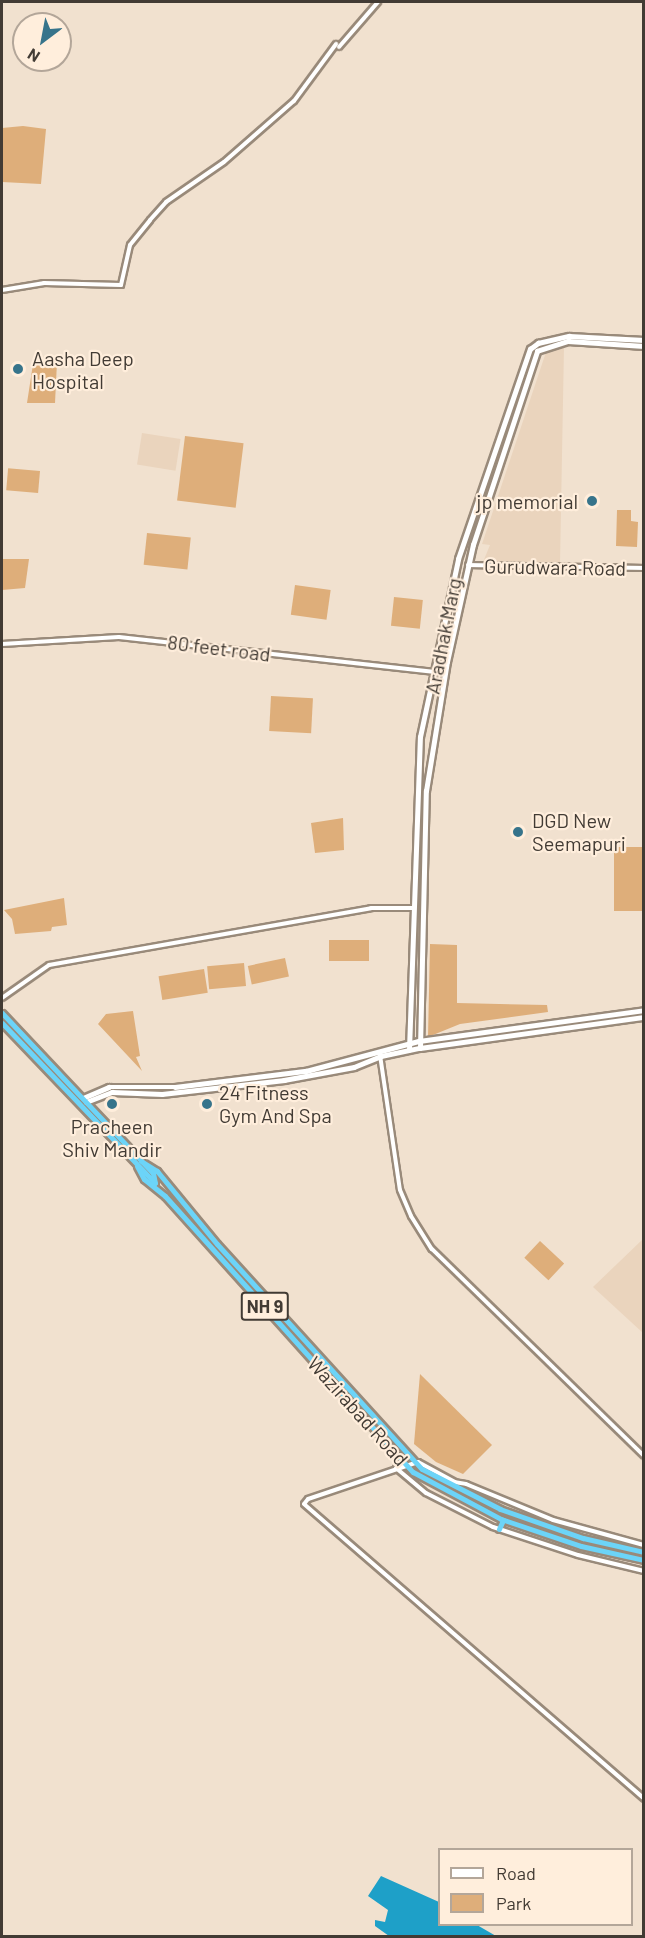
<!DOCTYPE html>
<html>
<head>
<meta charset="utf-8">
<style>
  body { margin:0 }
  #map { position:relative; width:645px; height:1938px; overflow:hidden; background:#f1e1cf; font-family:Barlow,sans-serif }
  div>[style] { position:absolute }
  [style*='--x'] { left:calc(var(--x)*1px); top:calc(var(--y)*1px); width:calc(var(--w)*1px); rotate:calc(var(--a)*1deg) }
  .built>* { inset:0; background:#ead4bd; transform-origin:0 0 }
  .green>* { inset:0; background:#deae7a; transform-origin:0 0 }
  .water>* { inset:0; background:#1ea0c8 }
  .roads { filter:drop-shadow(2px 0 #998a7a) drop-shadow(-2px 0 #998a7a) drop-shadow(0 2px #998a7a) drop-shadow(0 -2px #998a7a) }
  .tertiary>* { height:4px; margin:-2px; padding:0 2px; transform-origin:2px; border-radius:2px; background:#fff }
  .secondary>* { height:4.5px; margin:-2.25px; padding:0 2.25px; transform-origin:2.25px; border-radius:2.25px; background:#fff }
  .trunk>* { height:5px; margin:-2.5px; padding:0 2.5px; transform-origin:2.5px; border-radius:2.5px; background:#6cd4f8 }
  .dots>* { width:16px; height:16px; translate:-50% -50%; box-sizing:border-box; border:3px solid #ffeedc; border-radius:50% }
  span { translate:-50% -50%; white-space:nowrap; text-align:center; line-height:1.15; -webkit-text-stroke:4.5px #ffeedc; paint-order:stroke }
  .shield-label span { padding:2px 4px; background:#ffeedc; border:2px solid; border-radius:4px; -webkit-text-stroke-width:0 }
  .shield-label { font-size:18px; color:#423b34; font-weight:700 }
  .poi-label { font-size:20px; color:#423b34 }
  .left { translate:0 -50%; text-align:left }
  .right { translate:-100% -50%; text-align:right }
  .street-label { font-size:20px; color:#423b34 }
  .frame { position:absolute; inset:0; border:3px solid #423b34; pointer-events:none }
  .legend { position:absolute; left:438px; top:1848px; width:195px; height:78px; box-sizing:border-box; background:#ffeedc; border:2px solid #b3a699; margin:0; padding:8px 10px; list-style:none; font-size:18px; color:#423b34 }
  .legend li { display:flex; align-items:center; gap:12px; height:30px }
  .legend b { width:30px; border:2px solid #b3a699 }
  .north { position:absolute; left:12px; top:12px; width:60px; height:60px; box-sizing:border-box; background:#ffeedc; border:2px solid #b3a699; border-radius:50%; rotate:212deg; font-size:16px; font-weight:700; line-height:24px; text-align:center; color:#423b34 }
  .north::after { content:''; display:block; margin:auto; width:21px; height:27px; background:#37748b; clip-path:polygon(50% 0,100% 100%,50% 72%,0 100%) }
</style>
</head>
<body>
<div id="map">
  <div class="built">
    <i style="clip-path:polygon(564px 347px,560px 564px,483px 562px,490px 545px,482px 544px,547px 349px)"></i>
    <i style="left:142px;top:433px;width:39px;height:32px;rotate:9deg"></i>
    <i style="clip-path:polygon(643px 1239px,643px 1333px,593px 1287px)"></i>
  </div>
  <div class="green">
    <i style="clip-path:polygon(23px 126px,46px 129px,41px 184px,2px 182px,2px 128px)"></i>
    <i style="clip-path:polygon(57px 362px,55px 403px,27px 403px,33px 364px)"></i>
    <i style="left:185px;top:436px;width:59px;height:65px;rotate:7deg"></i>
    <i style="left:40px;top:471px;width:22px;height:32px;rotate:95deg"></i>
    <i style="clip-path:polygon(617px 510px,631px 510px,631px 521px,638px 522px,637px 547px,616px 546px)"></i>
    <i style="left:147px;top:533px;width:44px;height:32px;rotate:6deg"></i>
    <i style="clip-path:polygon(2px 559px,29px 559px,25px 588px,2px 590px)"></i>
    <i style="left:295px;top:585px;width:36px;height:30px;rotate:8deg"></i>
    <i style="left:394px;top:597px;width:29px;height:29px;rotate:6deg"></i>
    <i style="left:271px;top:696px;width:42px;height:35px;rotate:3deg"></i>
    <i style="clip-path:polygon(343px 818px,344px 850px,315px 853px,311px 823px)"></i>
    <i style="left:643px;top:847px;width:64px;height:29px;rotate:90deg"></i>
    <i style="clip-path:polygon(64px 898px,67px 925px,52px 927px,51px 931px,15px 934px,12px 919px,4px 910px)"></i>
    <i style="left:369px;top:940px;width:21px;height:40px;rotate:90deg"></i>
    <i style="clip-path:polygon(430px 944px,457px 945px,457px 1003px,547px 1005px,548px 1012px,460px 1024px,428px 1037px)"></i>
    <i style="left:285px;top:958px;width:19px;height:38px;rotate:78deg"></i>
    <i style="left:244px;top:963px;width:23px;height:37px;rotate:85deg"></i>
    <i style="left:204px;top:969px;width:24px;height:46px;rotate:81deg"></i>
    <i style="clip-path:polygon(133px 1011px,140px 1056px,136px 1057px,142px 1071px,98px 1024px,106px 1014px)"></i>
    <i style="left:540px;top:1241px;width:33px;height:23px;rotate:43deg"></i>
    <i style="clip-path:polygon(420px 1374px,492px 1445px,463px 1474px,436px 1462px,414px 1444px)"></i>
  </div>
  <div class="water">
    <i style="clip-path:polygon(381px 1876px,439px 1902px,440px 1924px,477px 1925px,496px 1936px,389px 1936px,375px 1926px,375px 1920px,385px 1922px,388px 1910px,368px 1896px)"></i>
  </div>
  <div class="roads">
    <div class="tertiary">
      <i style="--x:339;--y:47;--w:60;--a:-49.1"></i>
      <i style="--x:2;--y:290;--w:43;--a:-9.5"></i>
      <i style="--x:44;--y:283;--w:77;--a:1.5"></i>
      <i style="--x:121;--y:285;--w:41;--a:-77.3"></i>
      <i style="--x:130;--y:245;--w:32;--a:-51"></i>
      <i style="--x:150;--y:220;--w:24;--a:-48"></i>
      <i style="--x:166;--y:202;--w:70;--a:-34.6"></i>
      <i style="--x:224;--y:162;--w:93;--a:-41.1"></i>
      <i style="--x:294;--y:101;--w:71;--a:-53.6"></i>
      <i style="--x:468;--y:565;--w:176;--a:1"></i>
      <i style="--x:2;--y:644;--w:117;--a:-3.4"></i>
      <i style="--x:119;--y:637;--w:318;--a:6.3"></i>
      <i style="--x:2;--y:998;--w:57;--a:-35.1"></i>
      <i style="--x:49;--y:965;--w:327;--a:-10"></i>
      <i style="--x:371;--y:908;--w:43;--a:0"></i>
      <i style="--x:380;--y:1055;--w:136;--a:81.6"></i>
      <i style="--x:400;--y:1190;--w:28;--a:67"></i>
      <i style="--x:411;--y:1216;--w:39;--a:58"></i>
      <i style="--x:432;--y:1249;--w:296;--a:44.3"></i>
      <i style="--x:396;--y:1468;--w:39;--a:40"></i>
      <i style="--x:426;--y:1493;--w:75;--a:26.9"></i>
      <i style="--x:493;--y:1527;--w:89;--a:18.2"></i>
      <i style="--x:578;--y:1555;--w:68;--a:13.6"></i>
      <i style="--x:454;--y:1482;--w:12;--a:9"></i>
      <i style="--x:466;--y:1484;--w:94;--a:22.5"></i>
      <i style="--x:553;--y:1520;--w:94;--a:15.4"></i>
      <i style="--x:455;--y:1482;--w:42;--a:-151.6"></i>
      <i style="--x:418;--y:1462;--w:116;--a:161.4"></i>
      <i style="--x:308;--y:1499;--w:6;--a:129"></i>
      <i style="--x:304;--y:1504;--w:450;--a:40.9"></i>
    </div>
    <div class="secondary">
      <i style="--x:420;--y:1048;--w:257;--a:-88.7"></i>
      <i style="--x:426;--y:791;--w:131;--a:-80.8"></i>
      <i style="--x:447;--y:662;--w:120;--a:-77.5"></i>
      <i style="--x:473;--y:545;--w:204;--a:-71.7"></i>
      <i style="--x:537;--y:351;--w:33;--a:-18"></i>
      <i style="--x:568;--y:341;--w:76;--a:3.8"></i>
      <i style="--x:409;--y:1050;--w:313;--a:-88"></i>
      <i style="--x:420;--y:737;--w:182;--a:-77.9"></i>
      <i style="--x:458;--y:559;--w:222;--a:-71.1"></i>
      <i style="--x:530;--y:349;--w:10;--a:-37"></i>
      <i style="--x:538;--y:343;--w:32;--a:-13"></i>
      <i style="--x:569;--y:336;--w:75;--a:3.1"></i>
      <i style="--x:83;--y:1098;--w:28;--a:-23"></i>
      <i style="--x:109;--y:1087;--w:66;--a:0"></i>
      <i style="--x:175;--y:1087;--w:132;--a:-7"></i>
      <i style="--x:306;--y:1071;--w:117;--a:-14.9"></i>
      <i style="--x:419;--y:1041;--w:227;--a:-7.8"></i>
      <i style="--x:86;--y:1102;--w:28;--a:-21"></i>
      <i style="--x:112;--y:1092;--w:50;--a:2.3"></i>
      <i style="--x:162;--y:1094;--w:123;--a:-6.5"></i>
      <i style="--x:284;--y:1080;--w:71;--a:-10.5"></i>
      <i style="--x:354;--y:1067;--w:29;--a:-22"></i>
      <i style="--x:381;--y:1056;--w:40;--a:-12"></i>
      <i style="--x:420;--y:1048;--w:226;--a:-7.9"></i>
    </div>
    <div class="trunk">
      <i style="--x:2;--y:1013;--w:220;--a:46.7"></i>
      <i style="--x:153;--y:1173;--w:10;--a:79"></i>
      <i style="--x:155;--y:1183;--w:221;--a:-133.7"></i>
      <i style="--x:141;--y:1161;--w:19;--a:32"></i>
      <i style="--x:157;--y:1171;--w:94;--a:50.6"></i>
      <i style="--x:217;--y:1244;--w:304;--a:47.7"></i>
      <i style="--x:422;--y:1469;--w:88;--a:27.1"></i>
      <i style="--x:500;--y:1509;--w:88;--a:19.3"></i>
      <i style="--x:583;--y:1538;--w:63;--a:12.9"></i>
      <i style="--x:137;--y:1166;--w:15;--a:62"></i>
      <i style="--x:144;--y:1179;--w:27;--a:39"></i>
      <i style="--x:165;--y:1196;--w:371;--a:48.1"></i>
      <i style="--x:413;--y:1472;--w:100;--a:28.1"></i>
      <i style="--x:501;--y:1519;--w:84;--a:18.6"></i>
      <i style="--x:581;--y:1546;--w:65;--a:12.5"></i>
      <i style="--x:499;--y:1529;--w:10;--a:-66"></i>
    </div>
  </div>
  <div class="dots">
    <i style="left:18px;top:369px;background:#37748b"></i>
    <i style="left:592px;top:501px;background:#37748b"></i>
    <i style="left:518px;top:832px;background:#37748b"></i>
    <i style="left:112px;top:1104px;background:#37748b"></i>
    <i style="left:207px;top:1104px;background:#37748b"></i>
  </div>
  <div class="shield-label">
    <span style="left:265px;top:1306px">NH 9</span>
  </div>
  <div class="poi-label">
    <span class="left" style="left:32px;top:370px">Aasha Deep<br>Hospital</span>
    <span class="right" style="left:578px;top:501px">jp memorial</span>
    <span class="left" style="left:532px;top:832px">DGD New<br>Seemapuri</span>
    <span class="left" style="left:219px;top:1104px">24 Fitness<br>Gym And Spa</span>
    <span style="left:112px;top:1138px">Pracheen<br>Shiv Mandir</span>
  </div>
  <div class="street-label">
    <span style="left:555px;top:567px;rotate:1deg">Gurudwara Road</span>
    <span style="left:443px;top:636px;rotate:-79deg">Aradhak Marg</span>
    <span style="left:219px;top:648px;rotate:7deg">80 feet road</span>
    <span style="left:358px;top:1411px;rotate:48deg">Wazirabad Road</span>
  </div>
  <div class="frame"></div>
  <ul class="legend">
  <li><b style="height:8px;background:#fff"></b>Road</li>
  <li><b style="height:16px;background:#deae7a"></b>Park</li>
  </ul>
  <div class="north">N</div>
</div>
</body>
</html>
